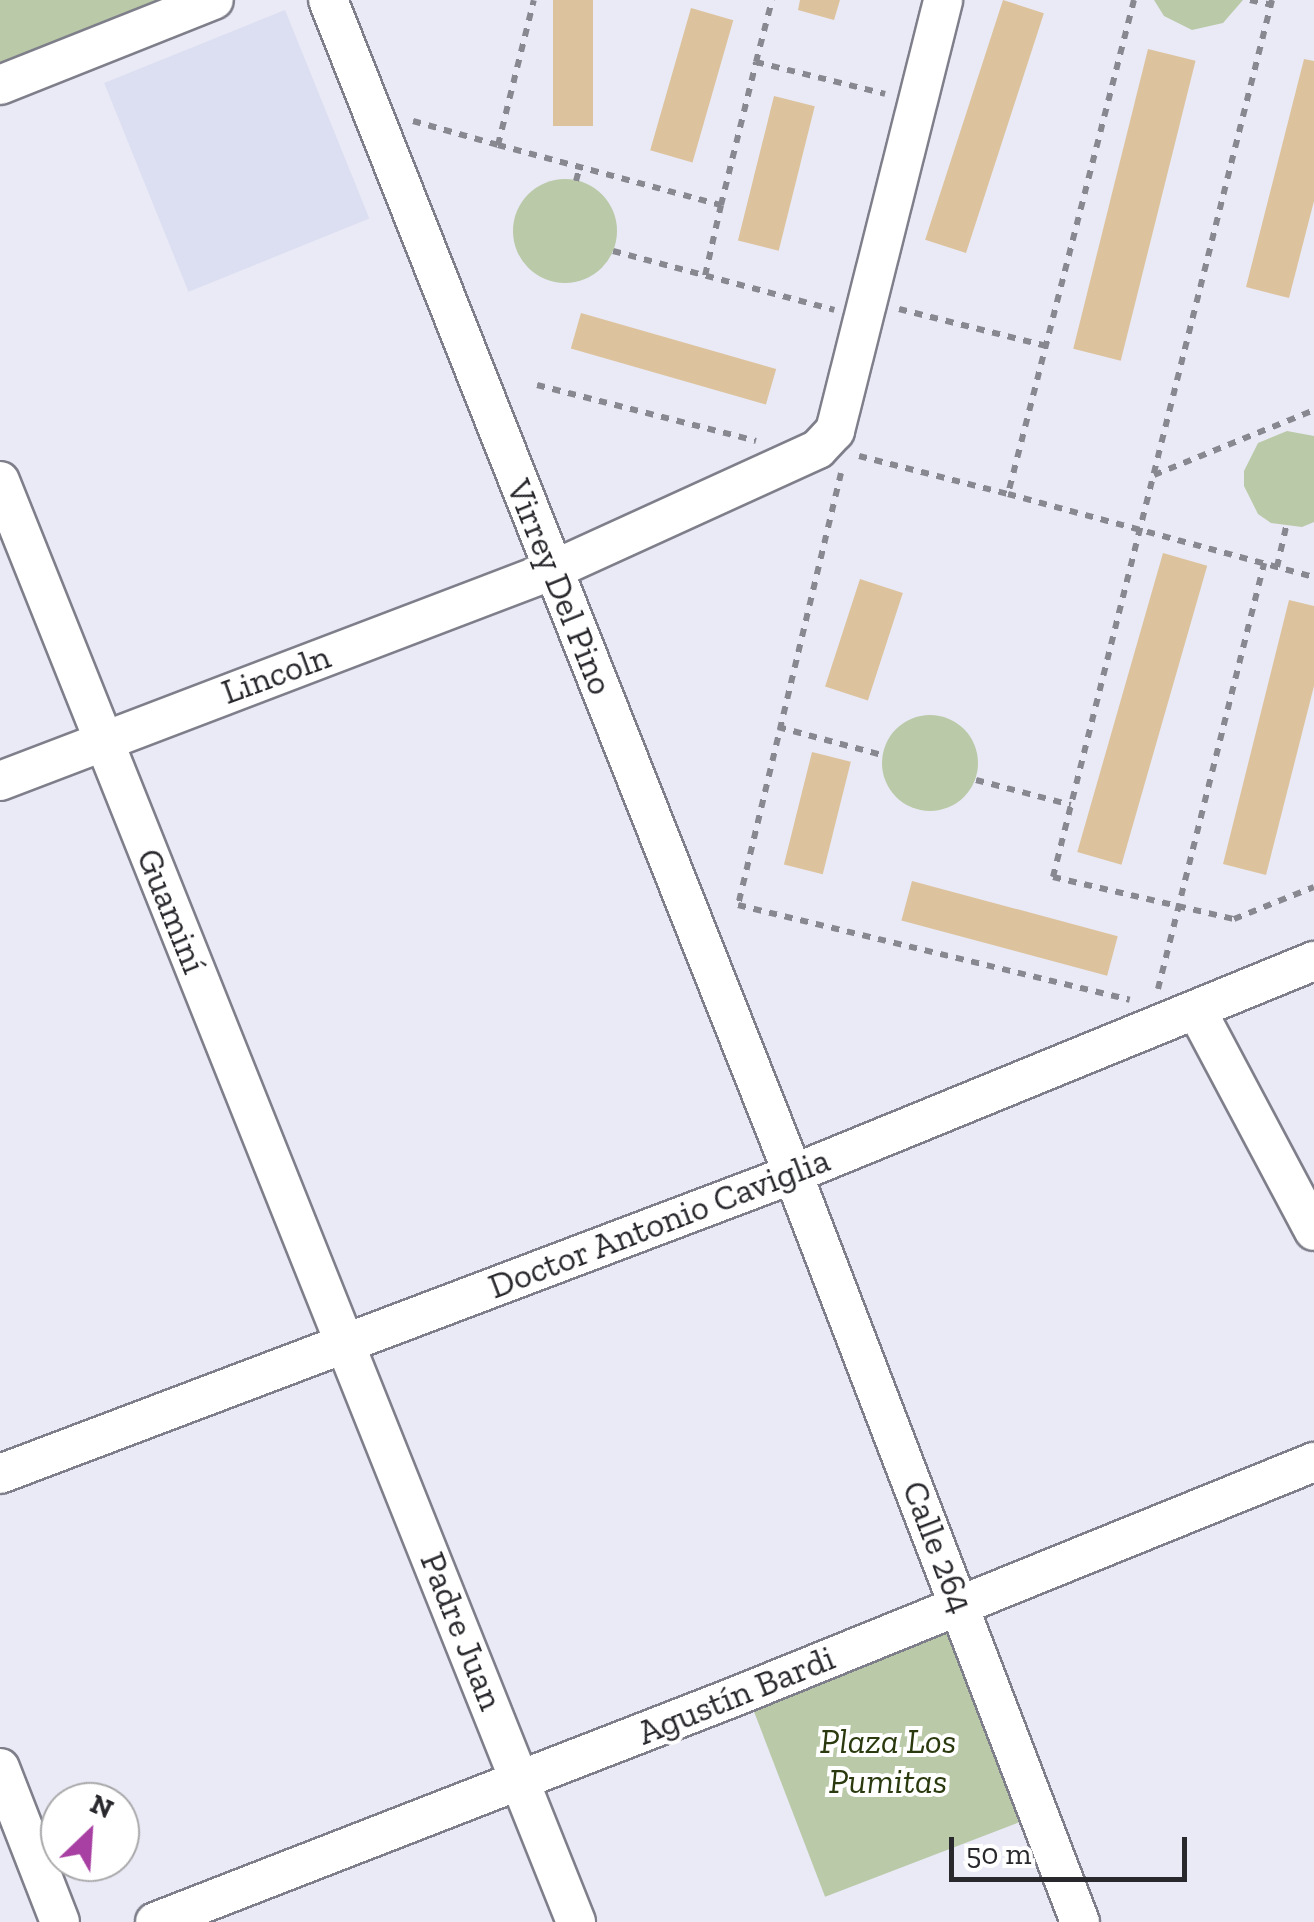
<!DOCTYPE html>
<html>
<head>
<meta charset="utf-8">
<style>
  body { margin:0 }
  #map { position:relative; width:1314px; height:1922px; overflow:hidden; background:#e9eaf6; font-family:"Zilla Slab",serif }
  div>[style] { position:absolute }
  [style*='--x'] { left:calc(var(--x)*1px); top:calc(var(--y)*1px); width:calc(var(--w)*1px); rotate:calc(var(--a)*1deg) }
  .built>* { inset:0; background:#dcdef1; transform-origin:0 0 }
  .green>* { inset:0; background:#bac9a7; transform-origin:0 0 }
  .round { border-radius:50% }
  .building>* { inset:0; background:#ddc39d; transform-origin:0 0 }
  .path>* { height:6px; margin-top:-3px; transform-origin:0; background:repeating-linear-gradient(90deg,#888891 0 8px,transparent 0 16px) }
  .roads { filter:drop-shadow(2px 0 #7e7f8a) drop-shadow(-2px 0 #7e7f8a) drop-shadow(0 2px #7e7f8a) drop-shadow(0 -2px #7e7f8a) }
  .street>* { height:38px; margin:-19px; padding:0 19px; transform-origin:19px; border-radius:19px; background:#fff }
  span { translate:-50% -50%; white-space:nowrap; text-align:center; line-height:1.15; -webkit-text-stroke:8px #fff; paint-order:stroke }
  .street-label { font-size:35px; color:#28282d }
  .park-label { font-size:35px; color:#2a3a0e; font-style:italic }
  .north { position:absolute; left:40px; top:1782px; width:100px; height:100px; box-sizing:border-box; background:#fff; border:2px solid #a9a9ab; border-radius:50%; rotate:25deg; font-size:28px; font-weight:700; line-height:40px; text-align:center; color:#28282d }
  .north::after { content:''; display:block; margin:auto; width:35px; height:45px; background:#a840a3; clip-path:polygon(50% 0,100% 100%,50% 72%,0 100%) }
  .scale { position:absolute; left:949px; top:1837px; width:238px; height:45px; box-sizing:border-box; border:5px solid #28282d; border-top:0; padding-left:12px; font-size:30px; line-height:35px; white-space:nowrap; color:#28282d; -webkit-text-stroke:8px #fff; paint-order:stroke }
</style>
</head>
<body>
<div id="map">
  <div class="built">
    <i style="left:285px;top:10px;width:225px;height:195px;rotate:68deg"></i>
  </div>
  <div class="green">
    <i style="clip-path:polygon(0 0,163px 0,0 64px)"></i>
    <i style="clip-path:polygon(1154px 0,1243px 0,1223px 23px,1192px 30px,1164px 16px)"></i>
    <i class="round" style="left:513px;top:179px;width:104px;height:104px"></i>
    <i style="clip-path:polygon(1287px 431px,1314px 436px,1314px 522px,1302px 527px,1271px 523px,1258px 514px,1244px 486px,1244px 471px,1258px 443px)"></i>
    <i class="round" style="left:882px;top:715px;width:96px;height:96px"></i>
    <i style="left:950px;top:1625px;width:209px;height:214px;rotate:69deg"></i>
  </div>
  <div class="building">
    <i style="left:553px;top:0;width:40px;height:126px"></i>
    <i style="clip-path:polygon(800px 0,840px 0,834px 20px,798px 10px)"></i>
    <i style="left:1003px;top:0;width:43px;height:252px;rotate:18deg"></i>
    <i style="left:691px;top:8px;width:44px;height:148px;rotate:16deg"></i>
    <i style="left:1148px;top:49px;width:49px;height:309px;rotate:14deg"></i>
    <i style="clip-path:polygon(1304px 59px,1314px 61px,1314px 201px,1289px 298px,1246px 287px)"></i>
    <i style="left:774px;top:96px;width:42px;height:149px;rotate:14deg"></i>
    <i style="left:581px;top:313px;width:203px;height:37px;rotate:16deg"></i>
    <i style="left:1163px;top:553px;width:46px;height:311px;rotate:16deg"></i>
    <i style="left:860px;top:579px;width:45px;height:113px;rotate:18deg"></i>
    <i style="clip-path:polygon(1289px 600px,1314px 606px,1314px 686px,1266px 875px,1223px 864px)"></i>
    <i style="left:812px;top:752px;width:40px;height:116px;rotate:14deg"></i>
    <i style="left:912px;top:881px;width:213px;height:41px;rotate:15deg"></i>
  </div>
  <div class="path">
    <i style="--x:1134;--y:0;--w:510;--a:104.31"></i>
    <i style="--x:1008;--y:494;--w:317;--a:15.2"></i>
    <i style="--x:1250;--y:0;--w:22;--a:13"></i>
    <i style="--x:1272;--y:0;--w:904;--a:104.02"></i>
    <i style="--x:1053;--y:877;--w:186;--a:13.1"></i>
    <i style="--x:1234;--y:919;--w:86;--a:-21.8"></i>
    <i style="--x:756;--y:62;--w:64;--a:-75.5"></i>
    <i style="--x:413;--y:121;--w:88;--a:15.8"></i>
    <i style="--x:498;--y:145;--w:149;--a:-76.1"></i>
    <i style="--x:498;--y:145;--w:231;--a:15.1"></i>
    <i style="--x:721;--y:205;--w:73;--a:102.7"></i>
    <i style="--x:576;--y:181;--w:16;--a:-75"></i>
    <i style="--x:721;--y:205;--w:147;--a:-76.2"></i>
    <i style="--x:756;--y:62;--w:133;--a:13.9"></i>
    <i style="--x:613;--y:251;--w:229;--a:14.9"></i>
    <i style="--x:899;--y:309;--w:152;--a:14.1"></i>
    <i style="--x:537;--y:385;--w:226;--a:14.3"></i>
    <i style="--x:859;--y:456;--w:154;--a:14.3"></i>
    <i style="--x:841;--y:473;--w:444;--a:103.4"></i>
    <i style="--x:738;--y:905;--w:403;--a:13.6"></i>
    <i style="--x:1154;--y:475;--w:173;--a:-22.1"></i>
    <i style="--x:1277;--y:567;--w:41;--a:-77.3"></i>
    <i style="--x:778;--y:727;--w:108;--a:15.1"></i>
    <i style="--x:976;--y:780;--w:98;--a:14.7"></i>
    <i style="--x:1158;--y:989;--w:439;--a:-76"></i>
  </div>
  <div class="roads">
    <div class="street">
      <i style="--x:328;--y:0;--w:1263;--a:68.39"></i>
      <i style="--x:793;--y:1174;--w:801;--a:69.01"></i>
      <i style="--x:0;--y:85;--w:230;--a:-21.7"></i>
      <i style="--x:0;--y:481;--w:1552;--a:68.21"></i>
      <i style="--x:0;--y:781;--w:592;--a:-20.88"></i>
      <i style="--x:553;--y:570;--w:291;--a:-24.5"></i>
      <i style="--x:818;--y:449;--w:25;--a:-47"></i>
      <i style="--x:835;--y:431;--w:444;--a:-75.9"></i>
      <i style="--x:1197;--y:1011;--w:249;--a:62"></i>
      <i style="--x:0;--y:1474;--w:848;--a:-20.72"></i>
      <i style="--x:793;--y:1174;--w:563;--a:-22.24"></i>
      <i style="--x:0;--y:1768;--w:165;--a:68.7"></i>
      <i style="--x:155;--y:1922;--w:621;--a:-21.24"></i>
      <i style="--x:734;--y:1697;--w:626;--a:-22.06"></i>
    </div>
  </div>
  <div class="street-label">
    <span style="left:560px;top:587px;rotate:68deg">Virrey Del Pino</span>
    <span style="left:276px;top:674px;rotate:-20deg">Lincoln</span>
    <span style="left:172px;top:911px;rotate:68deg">Guaminí</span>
    <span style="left:659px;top:1223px;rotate:-21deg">Doctor Antonio Caviglia</span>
    <span style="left:938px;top:1547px;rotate:69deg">Calle 264</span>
    <span style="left:462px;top:1631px;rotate:68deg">Padre Juan</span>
    <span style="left:736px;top:1695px;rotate:-22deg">Agustín Bardi</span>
  </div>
  <div class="park-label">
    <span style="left:888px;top:1761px">Plaza Los<br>Pumitas</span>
  </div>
  <div class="north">N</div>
  <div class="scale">50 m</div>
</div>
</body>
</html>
